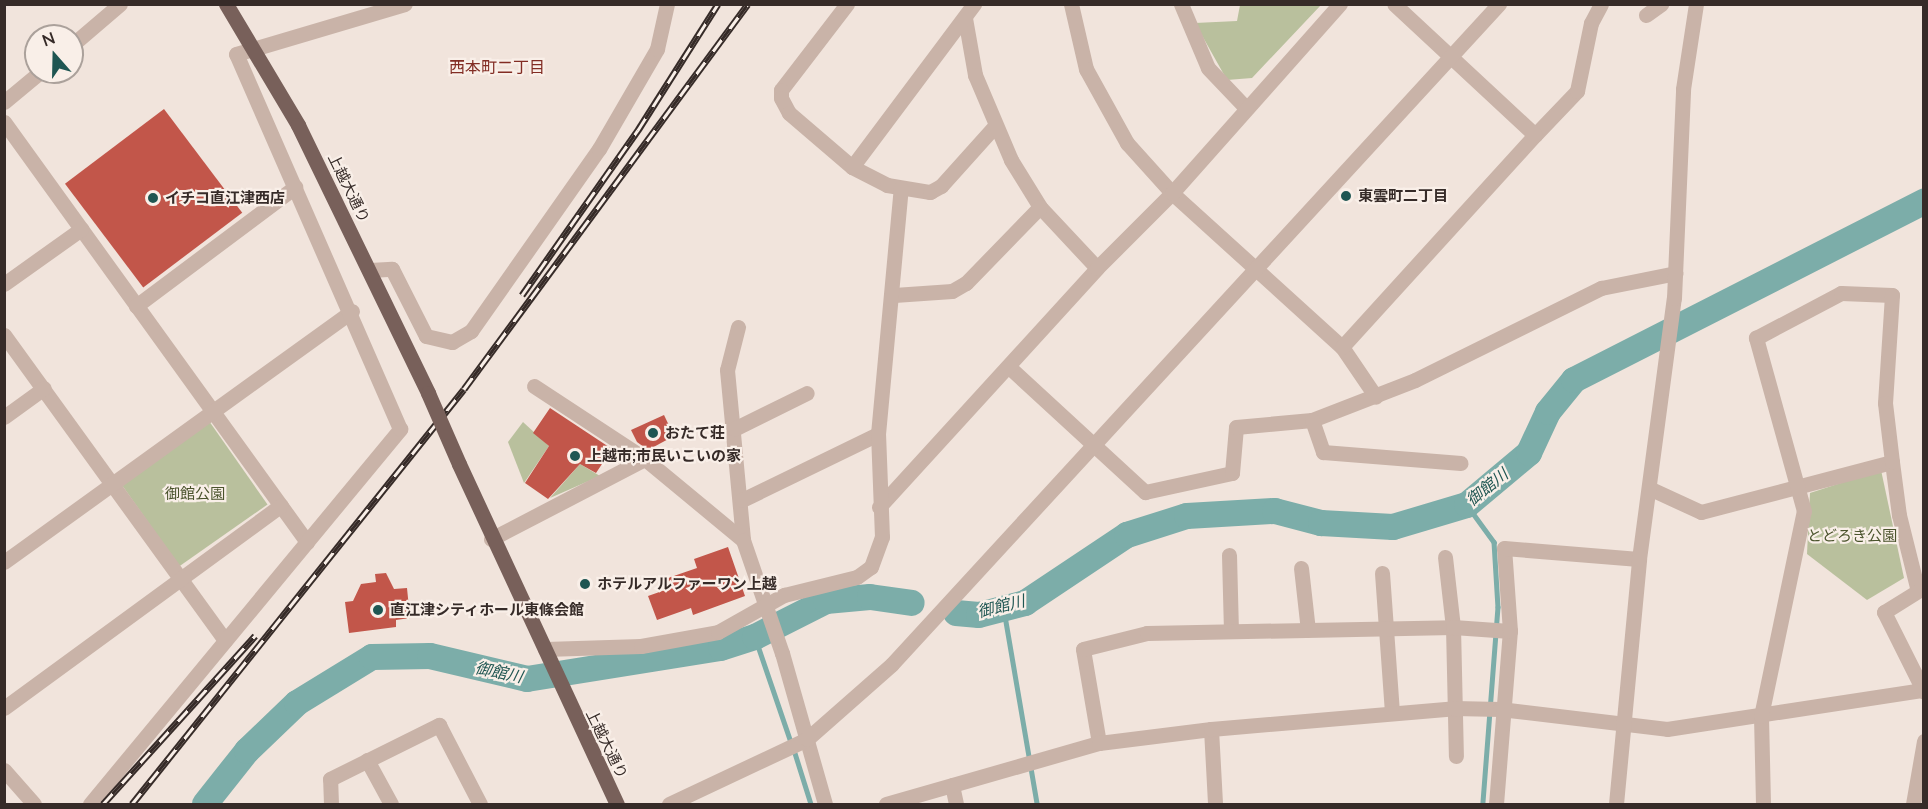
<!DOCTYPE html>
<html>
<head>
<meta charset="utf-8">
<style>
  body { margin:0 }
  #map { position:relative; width:1928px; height:809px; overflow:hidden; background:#f1e4dc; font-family:Lato,"Noto Sans JP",sans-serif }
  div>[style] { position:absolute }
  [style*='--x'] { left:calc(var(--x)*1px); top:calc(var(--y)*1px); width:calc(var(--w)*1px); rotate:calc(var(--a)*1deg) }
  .green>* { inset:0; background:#b9c09d; transform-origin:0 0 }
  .stream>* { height:4.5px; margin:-2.25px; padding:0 2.25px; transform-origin:2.25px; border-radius:2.25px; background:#7cada9 }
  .river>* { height:26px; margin:-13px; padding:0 13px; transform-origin:13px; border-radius:13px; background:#7cada9 }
  .building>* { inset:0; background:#c2564a; transform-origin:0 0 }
  .minor>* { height:15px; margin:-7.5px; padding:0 7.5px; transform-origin:7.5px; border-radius:7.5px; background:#c9b3a8 }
  .major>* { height:15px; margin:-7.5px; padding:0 7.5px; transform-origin:7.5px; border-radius:7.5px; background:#78605a }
  .rail>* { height:7px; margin-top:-3.5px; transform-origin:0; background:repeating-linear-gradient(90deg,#f9efe8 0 14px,#362b28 0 28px); box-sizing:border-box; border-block:2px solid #362b28 }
  .major-bridge>* { height:15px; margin:-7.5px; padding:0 7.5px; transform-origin:7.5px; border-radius:7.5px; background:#78605a }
  .dots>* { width:16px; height:16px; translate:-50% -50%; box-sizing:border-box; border:3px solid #f9efe8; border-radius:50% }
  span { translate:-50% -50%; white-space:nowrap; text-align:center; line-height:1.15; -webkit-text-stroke:4.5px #f9efe8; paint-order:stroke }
  .street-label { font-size:15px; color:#362b28 }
  .poi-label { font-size:15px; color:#362b28; font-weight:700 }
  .left { translate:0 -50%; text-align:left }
  .park-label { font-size:15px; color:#4b542d }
  .neighbourhood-label { font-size:16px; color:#822d24 }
  .water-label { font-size:16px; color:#1f5652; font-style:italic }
  .frame { position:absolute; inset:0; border:6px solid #362b28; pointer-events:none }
  .north { position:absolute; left:24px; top:24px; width:60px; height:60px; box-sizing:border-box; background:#f9efe8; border:2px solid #aba19b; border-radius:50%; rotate:340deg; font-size:16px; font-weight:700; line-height:24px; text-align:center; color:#362b28 }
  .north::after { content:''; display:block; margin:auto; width:21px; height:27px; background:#1f5652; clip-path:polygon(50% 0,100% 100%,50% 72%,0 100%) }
</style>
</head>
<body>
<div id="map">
  <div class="green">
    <i style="clip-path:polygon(1240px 5px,1321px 5px,1252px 78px,1227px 80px,1195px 23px,1237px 21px)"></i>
    <i style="left:209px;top:421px;width:102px;height:108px;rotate:55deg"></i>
    <i style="clip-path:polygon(523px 422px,549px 446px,524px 483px,508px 442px)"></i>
    <i style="clip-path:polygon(580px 464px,600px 476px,550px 498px)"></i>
    <i style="clip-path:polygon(1881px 470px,1904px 578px,1867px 600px,1807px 554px,1810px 493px)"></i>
  </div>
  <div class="stream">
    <i style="--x:1467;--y:505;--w:46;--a:53.9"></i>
    <i style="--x:1494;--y:542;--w:65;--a:86.5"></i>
    <i style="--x:1498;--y:607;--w:198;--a:94.4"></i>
    <i style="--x:1004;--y:610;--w:197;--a:80.3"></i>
    <i style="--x:755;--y:637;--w:111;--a:71.1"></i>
    <i style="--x:794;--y:750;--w:57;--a:72.5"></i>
  </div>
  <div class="river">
    <i style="--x:956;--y:613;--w:23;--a:5"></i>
    <i style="--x:979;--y:615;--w:48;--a:-14.6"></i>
    <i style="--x:1025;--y:603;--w:123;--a:-33.7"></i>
    <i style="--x:1127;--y:535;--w:63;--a:-17.6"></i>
    <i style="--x:1187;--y:516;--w:88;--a:-3.3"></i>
    <i style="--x:1275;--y:511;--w:48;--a:14.6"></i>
    <i style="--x:1321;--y:523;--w:72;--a:3.2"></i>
    <i style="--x:1393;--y:527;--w:77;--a:-16.6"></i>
    <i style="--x:1467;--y:505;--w:81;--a:-40"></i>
    <i style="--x:1529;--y:453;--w:45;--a:-65.1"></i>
    <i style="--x:1548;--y:412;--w:41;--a:-50.9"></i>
    <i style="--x:1574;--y:380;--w:393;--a:-27"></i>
    <i style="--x:205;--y:804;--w:68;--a:-51.6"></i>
    <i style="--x:247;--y:751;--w:69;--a:-43.8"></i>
    <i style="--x:297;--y:703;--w:88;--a:-31.5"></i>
    <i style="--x:372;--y:657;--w:58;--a:-1"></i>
    <i style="--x:430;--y:656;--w:100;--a:13.3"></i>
    <i style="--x:527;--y:679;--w:196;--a:-9.1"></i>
    <i style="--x:721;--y:648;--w:36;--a:-18"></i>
    <i style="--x:755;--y:637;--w:80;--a:-26.9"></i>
    <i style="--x:826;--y:601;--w:44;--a:-5.2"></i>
    <i style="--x:870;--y:597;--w:42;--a:8.1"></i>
  </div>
  <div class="building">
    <i style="left:164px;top:109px;width:130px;height:124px;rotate:53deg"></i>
    <i style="clip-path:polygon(550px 408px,612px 449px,596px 473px,580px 464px,548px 499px,525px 483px,549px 446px,533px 433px)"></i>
    <i style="clip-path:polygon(664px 415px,674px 436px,648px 450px,637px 442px,631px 430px)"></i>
    <i style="clip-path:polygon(728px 547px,745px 596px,693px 615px,691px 608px,657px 620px,648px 596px,668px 589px,665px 579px,697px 568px,694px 559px)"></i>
    <i style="clip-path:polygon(386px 573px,394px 589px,407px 588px,410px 618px,396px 620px,396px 627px,349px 633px,345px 602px,353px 601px,361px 584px,376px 582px,375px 574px)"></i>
  </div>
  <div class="minor">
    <i style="--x:847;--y:4;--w:108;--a:127.5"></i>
    <i style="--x:781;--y:90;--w:8;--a:90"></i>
    <i style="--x:781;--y:98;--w:17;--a:62"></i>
    <i style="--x:789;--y:113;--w:83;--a:40.6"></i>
    <i style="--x:852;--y:167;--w:39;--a:27"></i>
    <i style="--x:887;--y:185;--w:44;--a:9.2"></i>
    <i style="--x:930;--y:192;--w:13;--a:-29"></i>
    <i style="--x:941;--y:186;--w:79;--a:-48.1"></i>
    <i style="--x:1071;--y:4;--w:67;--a:77"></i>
    <i style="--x:1086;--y:69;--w:85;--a:61"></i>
    <i style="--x:1127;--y:143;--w:67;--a:48"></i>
    <i style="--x:1172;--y:193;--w:229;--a:42.2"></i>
    <i style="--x:1342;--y:347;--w:60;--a:55.8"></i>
    <i style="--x:1181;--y:4;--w:69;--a:67.1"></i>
    <i style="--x:1208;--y:68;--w:54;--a:46.5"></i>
    <i style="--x:1646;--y:15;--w:19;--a:-36"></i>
    <i style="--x:965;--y:18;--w:58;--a:80"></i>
    <i style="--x:975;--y:75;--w:92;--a:67"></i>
    <i style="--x:1011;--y:160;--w:55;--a:58.3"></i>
    <i style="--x:1040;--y:207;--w:83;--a:46.9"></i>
    <i style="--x:72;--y:45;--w:63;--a:-40.5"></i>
    <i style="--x:4;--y:102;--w:47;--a:-39.8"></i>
    <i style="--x:4;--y:122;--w:518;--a:54.19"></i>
    <i style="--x:1535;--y:135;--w:61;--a:-46.3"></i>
    <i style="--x:1577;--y:91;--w:69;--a:-78.4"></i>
    <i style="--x:1591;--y:23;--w:21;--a:-62"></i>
    <i style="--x:852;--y:167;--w:204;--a:-53.2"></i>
    <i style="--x:370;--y:270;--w:22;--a:-3"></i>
    <i style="--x:392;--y:269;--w:75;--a:63.1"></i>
    <i style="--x:426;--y:336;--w:27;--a:13"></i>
    <i style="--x:452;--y:342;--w:22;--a:-30"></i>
    <i style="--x:471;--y:331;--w:223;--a:-54.9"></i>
    <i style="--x:599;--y:149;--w:116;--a:-59.9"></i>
    <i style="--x:657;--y:49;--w:46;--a:-77.5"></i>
    <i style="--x:4;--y:284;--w:95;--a:-35.5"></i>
    <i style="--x:894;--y:295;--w:58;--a:-3.9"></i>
    <i style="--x:952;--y:291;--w:16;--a:-30"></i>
    <i style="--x:966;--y:283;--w:106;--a:-45.8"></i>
    <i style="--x:136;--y:306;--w:199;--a:-36.8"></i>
    <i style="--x:738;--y:327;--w:44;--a:104.3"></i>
    <i style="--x:727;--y:370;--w:171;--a:84.6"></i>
    <i style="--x:4;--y:335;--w:377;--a:54.1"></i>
    <i style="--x:1342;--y:347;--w:287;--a:-47.7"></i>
    <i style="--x:1535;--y:135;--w:192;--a:-137.1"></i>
    <i style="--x:1009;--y:367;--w:185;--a:42.6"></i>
    <i style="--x:1145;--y:492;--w:89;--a:-12.3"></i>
    <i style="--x:1232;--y:473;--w:46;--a:-85"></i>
    <i style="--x:1236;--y:427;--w:76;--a:-5.3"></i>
    <i style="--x:1312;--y:420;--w:110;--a:-21.2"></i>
    <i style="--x:1415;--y:380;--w:208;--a:-26.3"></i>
    <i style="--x:1601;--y:288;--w:76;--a:-11.3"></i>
    <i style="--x:534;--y:386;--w:133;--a:33.3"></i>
    <i style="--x:645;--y:459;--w:127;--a:39.6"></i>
    <i style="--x:743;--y:540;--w:120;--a:71"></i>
    <i style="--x:782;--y:653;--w:157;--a:74.1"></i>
    <i style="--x:4;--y:417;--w:49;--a:-35.9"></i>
    <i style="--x:1312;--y:420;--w:34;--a:71"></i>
    <i style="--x:1323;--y:452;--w:138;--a:4.6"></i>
    <i style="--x:734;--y:429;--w:81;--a:-26.3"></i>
    <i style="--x:1651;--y:489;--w:55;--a:24.7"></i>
    <i style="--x:1701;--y:512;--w:197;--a:-14.7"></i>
    <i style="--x:1892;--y:462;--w:53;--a:82.5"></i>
    <i style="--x:1899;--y:515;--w:78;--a:76"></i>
    <i style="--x:1918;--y:591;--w:40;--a:148"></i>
    <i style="--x:1884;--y:612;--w:89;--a:63.4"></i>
    <i style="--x:742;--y:500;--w:151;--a:-25.9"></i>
    <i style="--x:879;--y:507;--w:323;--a:-47.6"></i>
    <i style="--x:1097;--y:268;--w:106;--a:-45"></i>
    <i style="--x:1172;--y:193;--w:253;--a:-48.4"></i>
    <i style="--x:491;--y:539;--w:174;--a:-27.5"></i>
    <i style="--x:1229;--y:555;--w:76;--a:88.5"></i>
    <i style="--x:1445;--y:557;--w:70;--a:83.5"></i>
    <i style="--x:1453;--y:627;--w:129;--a:88.7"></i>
    <i style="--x:4;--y:562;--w:429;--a:-35.8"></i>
    <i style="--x:1301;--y:568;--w:62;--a:83.6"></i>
    <i style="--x:1382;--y:573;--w:140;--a:85.9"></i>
    <i style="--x:545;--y:649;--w:96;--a:-1.8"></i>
    <i style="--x:641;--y:646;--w:78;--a:-10.3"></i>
    <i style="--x:718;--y:632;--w:76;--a:-29.3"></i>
    <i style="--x:784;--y:595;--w:75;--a:-13.9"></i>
    <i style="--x:857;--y:577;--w:17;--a:-36"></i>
    <i style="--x:871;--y:567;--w:32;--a:-70"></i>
    <i style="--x:882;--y:537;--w:103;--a:-92.2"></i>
    <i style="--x:878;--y:434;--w:247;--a:-84.7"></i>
    <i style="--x:4;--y:708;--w:343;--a:-36.2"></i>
    <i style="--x:1211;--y:729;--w:75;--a:86.9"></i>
    <i style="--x:1099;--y:743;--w:95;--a:-99.7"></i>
    <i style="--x:1083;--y:649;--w:66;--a:-14"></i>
    <i style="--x:1147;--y:633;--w:306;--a:-1.1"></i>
    <i style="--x:1453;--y:627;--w:57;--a:4"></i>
    <i style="--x:367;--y:760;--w:50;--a:61.4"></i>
    <i style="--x:4;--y:770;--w:45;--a:48.6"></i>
    <i style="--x:952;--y:785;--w:19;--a:78"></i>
    <i style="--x:90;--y:804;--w:487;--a:-50.4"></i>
    <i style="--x:400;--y:429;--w:409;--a:-113.6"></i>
    <i style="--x:236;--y:54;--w:176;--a:-16.5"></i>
    <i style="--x:331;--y:804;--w:25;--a:-92"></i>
    <i style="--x:330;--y:779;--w:122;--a:-26.4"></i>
    <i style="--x:439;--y:725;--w:89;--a:62.6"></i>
    <i style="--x:669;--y:804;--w:153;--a:-25.2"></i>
    <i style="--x:807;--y:739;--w:113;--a:-41.4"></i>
    <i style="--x:892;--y:664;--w:897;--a:-47.4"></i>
    <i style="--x:886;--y:804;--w:222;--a:-16"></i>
    <i style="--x:1099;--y:743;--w:113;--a:-7.1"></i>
    <i style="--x:1211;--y:729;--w:244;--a:-4.9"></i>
    <i style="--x:1454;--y:708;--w:46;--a:1.2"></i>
    <i style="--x:1500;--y:709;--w:168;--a:6.8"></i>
    <i style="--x:1667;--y:729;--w:259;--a:-8.7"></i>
    <i style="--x:1496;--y:804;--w:174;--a:-85.4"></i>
    <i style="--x:1510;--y:631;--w:83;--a:-94.1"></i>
    <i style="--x:1504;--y:548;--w:135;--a:4.7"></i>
    <i style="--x:1616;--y:804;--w:246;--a:-84.6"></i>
    <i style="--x:1639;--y:559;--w:263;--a:-82.4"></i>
    <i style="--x:1674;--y:298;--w:209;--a:-87.5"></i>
    <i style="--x:1683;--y:89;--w:86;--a:-81.3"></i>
    <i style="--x:1763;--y:804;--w:88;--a:-91.3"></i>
    <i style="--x:1761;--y:716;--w:209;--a:-78.2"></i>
    <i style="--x:1804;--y:511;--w:180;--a:-105.5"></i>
    <i style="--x:1756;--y:338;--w:96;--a:-27.9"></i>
    <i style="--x:1841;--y:293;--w:51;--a:2.2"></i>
    <i style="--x:1892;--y:295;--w:108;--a:93.7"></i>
    <i style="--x:1885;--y:403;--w:59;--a:83.2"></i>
    <i style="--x:1913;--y:804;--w:64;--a:-80.1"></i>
  </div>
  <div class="major">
    <i style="--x:226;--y:4;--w:141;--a:59.2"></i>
    <i style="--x:298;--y:125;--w:298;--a:64.1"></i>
    <i style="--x:459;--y:464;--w:375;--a:65.1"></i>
  </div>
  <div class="rail">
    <i style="--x:522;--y:295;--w:202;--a:-54.9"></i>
    <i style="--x:638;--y:130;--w:149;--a:-57.6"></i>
    <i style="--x:103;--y:804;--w:227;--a:-47.9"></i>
    <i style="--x:132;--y:804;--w:531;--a:-51.34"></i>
    <i style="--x:464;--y:389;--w:478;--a:-53.6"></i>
  </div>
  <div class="major-bridge">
    <i style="--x:428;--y:393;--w:77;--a:66.4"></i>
  </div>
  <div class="dots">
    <i style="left:1346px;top:196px;background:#1f5652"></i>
    <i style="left:153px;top:198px;background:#1f5652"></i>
    <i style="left:653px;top:433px;background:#1f5652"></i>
    <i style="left:575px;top:456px;background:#1f5652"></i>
    <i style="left:585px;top:584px;background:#1f5652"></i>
    <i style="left:378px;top:610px;background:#1f5652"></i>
  </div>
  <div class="street-label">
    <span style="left:349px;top:188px;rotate:64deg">上越大通り</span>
    <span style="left:607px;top:744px;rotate:64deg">上越大通り</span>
  </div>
  <div class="poi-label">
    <span class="left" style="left:1358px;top:196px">東雲町二丁目</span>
    <span class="left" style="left:165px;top:198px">イチコ直江津西店</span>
    <span class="left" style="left:665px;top:433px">おたて荘</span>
    <span class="left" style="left:587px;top:456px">上越市;市民いこいの家</span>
    <span class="left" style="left:597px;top:584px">ホテルアルファーワン上越</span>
    <span class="left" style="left:390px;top:610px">直江津シティホール東條会館</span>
  </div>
  <div class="park-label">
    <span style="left:195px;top:494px">御館公園</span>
    <span style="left:1852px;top:536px">とどろき公園</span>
  </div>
  <div class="neighbourhood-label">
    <span style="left:497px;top:67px">西本町二丁目</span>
  </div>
  <div class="water-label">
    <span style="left:1487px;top:487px;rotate:-39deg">御館川</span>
    <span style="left:1001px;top:606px;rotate:-14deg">御館川</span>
    <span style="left:499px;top:672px;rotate:12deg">御館川</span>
  </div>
  <div class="frame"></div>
  <div class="north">N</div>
</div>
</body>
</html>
